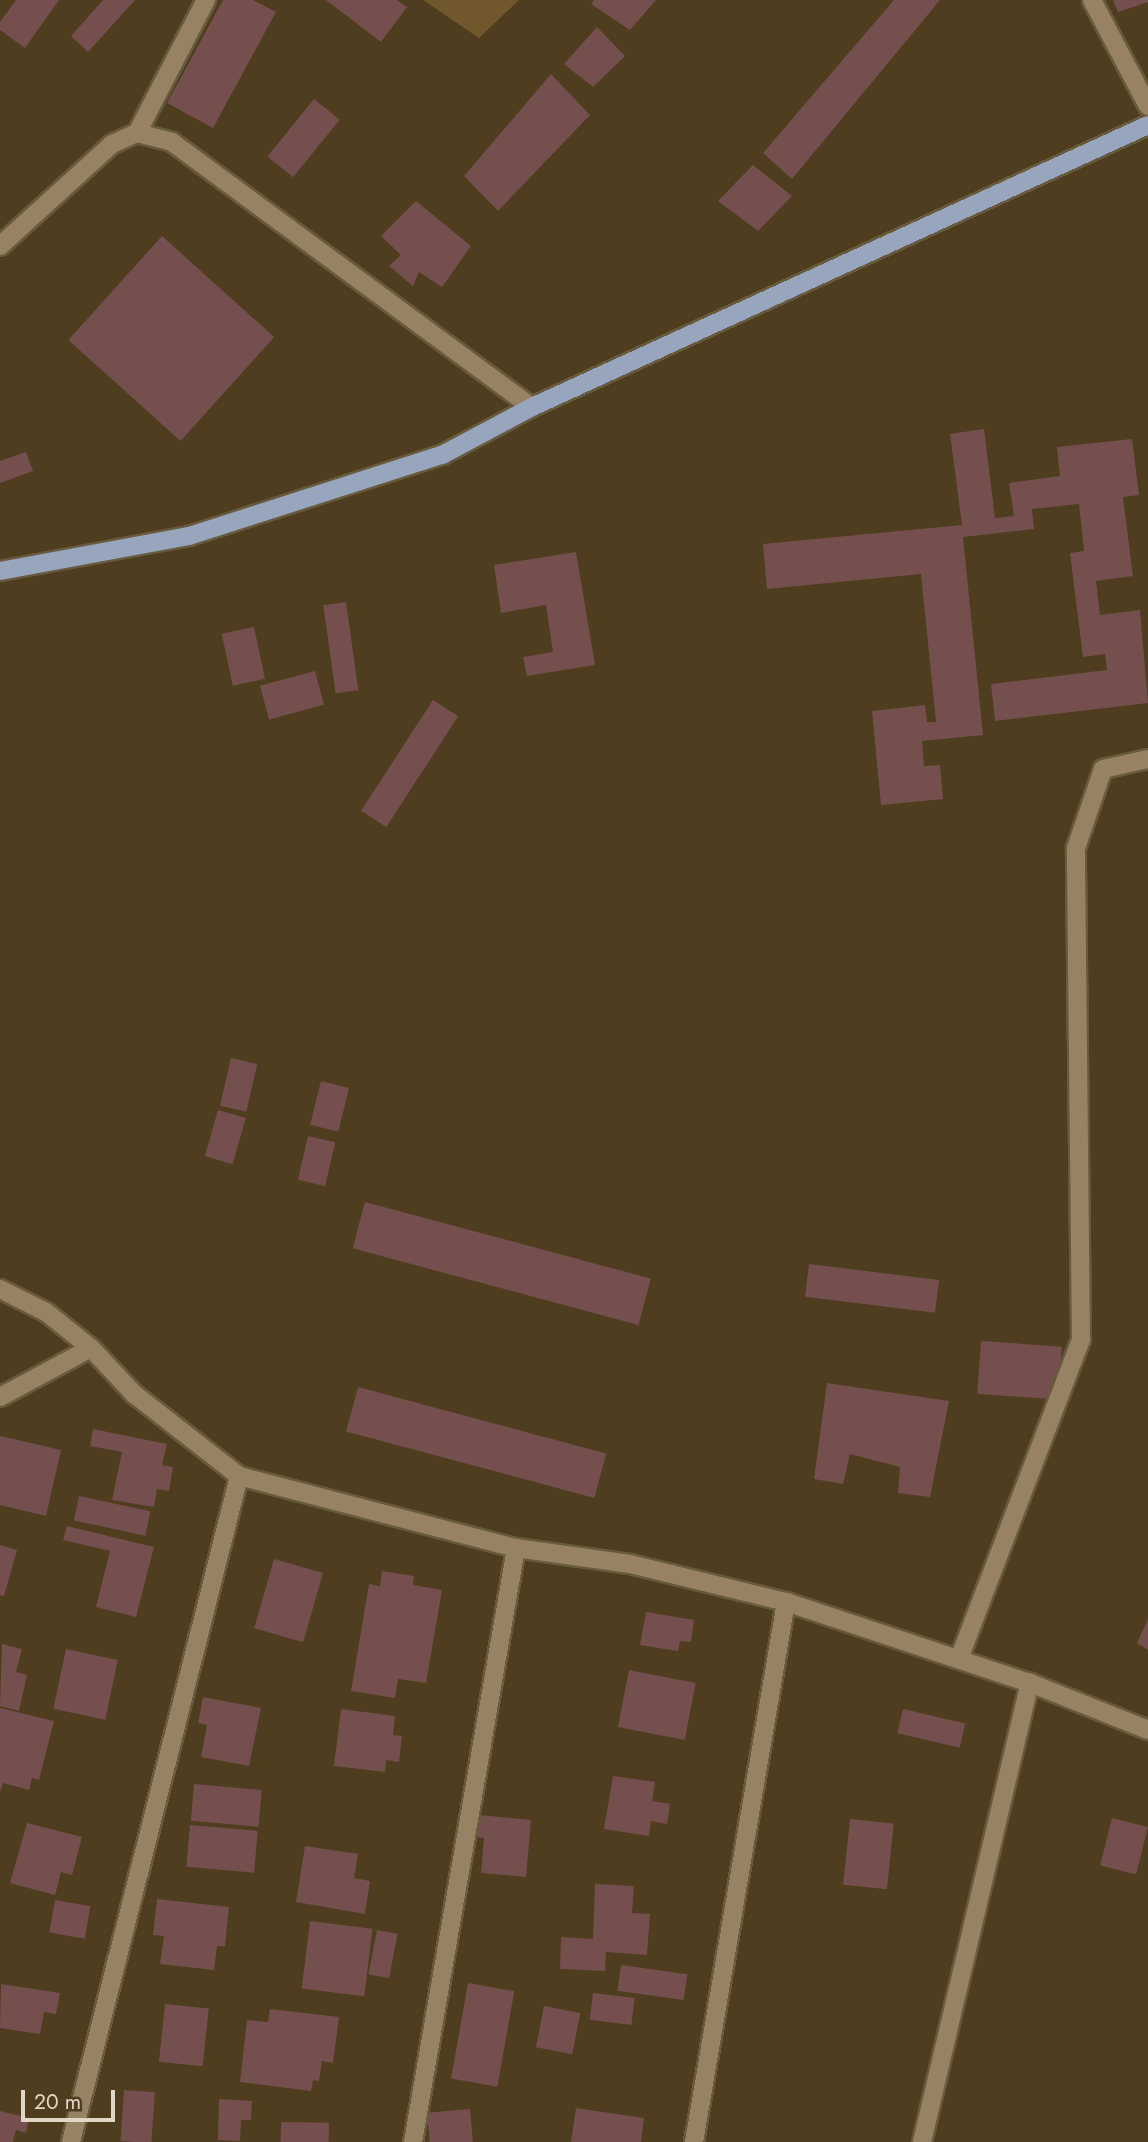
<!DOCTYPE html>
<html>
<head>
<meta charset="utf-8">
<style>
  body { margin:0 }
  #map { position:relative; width:1148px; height:2142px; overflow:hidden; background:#4e3d1f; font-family:Jost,sans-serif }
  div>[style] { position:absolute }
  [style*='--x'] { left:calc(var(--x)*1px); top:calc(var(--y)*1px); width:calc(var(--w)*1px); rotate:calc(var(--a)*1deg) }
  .green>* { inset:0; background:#70582c }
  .building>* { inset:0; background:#754f4e; transform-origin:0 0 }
  .roads { filter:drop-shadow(2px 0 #685a3e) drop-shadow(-2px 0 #685a3e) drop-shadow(0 2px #685a3e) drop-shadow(0 -2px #685a3e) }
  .street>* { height:18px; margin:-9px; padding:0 9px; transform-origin:9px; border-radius:9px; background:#978363 }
  .primary>* { height:18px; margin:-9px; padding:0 9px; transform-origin:9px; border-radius:9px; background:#97a5bd }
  span { translate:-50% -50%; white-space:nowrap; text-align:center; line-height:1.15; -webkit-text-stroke:6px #4e3d1f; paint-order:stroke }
  .scale { position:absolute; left:21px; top:2090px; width:94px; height:32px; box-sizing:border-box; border:4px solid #e1d7c6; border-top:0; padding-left:9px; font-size:21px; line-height:24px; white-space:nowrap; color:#e1d7c6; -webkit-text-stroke:5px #4e3d1f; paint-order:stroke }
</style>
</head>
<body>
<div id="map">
  <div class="green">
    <i style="clip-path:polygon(423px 0,519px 0,479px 38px)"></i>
  </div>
  <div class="building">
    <i style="clip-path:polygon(16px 0,59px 0,25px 48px,0 30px,0 22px)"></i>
    <i style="clip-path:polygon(103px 0,135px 0,88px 52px,71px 36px)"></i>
    <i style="clip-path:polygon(223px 0,253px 0,276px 12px,213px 128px,167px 103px)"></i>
    <i style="clip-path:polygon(326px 0,397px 0,407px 7px,381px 42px)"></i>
    <i style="clip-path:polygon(594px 0,656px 0,630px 30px,591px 4px)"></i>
    <i style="clip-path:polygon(894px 0,940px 0,792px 179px,763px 153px)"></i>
    <i style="clip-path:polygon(1113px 0,1148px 0,1148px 2px,1118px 12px)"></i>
    <i style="clip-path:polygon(597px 27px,625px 56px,593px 87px,564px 64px)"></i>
    <i style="clip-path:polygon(551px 74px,590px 115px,498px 211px,464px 176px)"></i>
    <i style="left:314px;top:99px;width:33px;height:74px;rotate:39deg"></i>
    <i style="clip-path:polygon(753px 165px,792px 196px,758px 231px,718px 201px)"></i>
    <i style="clip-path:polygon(416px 201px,471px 246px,442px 287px,419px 272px,413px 286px,389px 266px,401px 255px,381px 236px)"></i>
    <i style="left:162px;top:236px;width:151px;height:140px;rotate:42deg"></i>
    <i style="clip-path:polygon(984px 429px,995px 518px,1014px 516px,1009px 483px,1060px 476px,1057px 447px,1132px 439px,1139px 495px,1123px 497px,1133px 576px,1096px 581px,1100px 615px,1140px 610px,1148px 703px,995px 721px,991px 684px,1107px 670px,1105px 654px,1083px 657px,1070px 553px,1084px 551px,1079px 504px,1032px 509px,1034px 529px,963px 537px,983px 735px,922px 741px,924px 766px,940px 765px,943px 799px,881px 805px,872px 711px,925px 705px,927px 722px,936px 722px,921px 574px,767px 589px,763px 544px,962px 525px,950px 434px)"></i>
    <i style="clip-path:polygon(26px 452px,33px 471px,0 483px,0 461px)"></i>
    <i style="clip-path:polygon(576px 552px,595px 665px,527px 676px,523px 657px,553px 652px,546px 605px,501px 613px,494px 565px)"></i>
    <i style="left:346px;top:602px;width:89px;height:23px;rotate:82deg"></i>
    <i style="left:254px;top:627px;width:53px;height:33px;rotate:78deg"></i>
    <i style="left:315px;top:671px;width:35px;height:57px;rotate:75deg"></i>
    <i style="left:433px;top:700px;width:30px;height:132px;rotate:33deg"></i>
    <i style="left:231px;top:1058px;width:27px;height:49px;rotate:13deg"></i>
    <i style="left:321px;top:1081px;width:29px;height:45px;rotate:14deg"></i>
    <i style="left:218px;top:1110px;width:29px;height:48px;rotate:16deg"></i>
    <i style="left:308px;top:1136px;width:28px;height:45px;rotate:13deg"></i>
    <i style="left:365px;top:1202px;width:296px;height:48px;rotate:15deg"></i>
    <i style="left:809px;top:1264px;width:131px;height:33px;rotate:7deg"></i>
    <i style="left:981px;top:1341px;width:81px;height:53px;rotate:4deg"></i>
    <i style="clip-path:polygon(827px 1383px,949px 1401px,930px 1497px,898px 1493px,900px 1467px,850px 1454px,843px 1484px,814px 1479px)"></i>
    <i style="left:358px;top:1387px;width:257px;height:46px;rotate:15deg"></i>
    <i style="clip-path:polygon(93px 1429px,167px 1444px,162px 1465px,173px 1467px,169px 1491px,157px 1489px,154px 1507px,112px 1500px,122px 1452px,90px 1446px)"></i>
    <i style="clip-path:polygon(0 1436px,61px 1450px,46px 1516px,0 1505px)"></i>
    <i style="left:79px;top:1496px;width:73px;height:25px;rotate:12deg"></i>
    <i style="clip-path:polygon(67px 1526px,154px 1547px,136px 1617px,96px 1607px,110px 1551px,63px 1540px)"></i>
    <i style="clip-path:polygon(0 1545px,17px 1550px,4px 1596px,0 1595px)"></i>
    <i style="left:274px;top:1559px;width:51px;height:72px;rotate:16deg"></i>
    <i style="clip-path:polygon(382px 1571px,414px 1576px,413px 1585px,442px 1590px,426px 1683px,398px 1679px,395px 1698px,351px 1691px,369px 1584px,380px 1586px)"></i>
    <i style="clip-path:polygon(646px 1612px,694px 1620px,691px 1642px,680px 1641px,678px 1651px,640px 1645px)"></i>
    <i style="clip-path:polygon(1148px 1619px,1148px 1650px,1137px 1643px)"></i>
    <i style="clip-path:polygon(2px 1644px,22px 1649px,16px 1672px,27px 1675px,19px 1711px,0 1706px)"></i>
    <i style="left:66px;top:1649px;width:53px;height:61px;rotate:12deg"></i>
    <i style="left:629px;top:1670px;width:68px;height:58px;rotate:11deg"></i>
    <i style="clip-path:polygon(203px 1697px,261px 1708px,249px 1766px,201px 1757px,207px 1725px,198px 1723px)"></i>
    <i style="clip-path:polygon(0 1708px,54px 1721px,39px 1780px,32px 1778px,29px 1790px,3px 1783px,0 1793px)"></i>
    <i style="clip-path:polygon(341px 1709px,395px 1716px,393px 1735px,402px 1736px,399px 1762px,386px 1760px,385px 1772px,334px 1766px)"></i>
    <i style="left:903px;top:1709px;width:64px;height:25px;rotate:13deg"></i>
    <i style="clip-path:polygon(613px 1776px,655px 1782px,652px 1801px,670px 1804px,667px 1824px,651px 1821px,649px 1836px,604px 1829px)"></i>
    <i style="left:194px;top:1784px;width:68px;height:37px;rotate:5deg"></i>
    <i style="clip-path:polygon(479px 1815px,531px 1820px,526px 1877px,481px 1873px,484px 1838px,477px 1837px)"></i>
    <i style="left:1112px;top:1818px;width:37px;height:49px;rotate:14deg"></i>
    <i style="left:850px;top:1819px;width:44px;height:66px;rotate:6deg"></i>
    <i style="clip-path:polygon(27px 1823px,82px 1837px,72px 1875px,61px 1872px,55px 1895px,10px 1883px)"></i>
    <i style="left:190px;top:1825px;width:68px;height:42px;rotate:5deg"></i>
    <i style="clip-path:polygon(305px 1846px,358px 1854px,354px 1878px,370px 1881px,365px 1914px,296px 1902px)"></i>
    <i style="clip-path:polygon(595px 1884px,634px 1886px,632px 1913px,650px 1914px,647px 1955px,606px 1952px,605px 1971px,560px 1969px,561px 1937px,593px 1939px)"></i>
    <i style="clip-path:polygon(157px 1899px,229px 1907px,225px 1946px,217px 1946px,214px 1970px,160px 1964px,164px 1936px,153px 1935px)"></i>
    <i style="left:55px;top:1900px;width:36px;height:33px;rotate:10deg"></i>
    <i style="left:310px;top:1921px;width:63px;height:68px;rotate:7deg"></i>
    <i style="left:377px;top:1930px;width:21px;height:45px;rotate:11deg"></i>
    <i style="left:621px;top:1965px;width:67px;height:26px;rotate:8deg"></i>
    <i style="left:468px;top:1983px;width:47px;height:97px;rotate:10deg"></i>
    <i style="clip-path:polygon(1px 1984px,60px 1993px,56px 2014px,44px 2012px,40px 2034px,0 2028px)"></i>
    <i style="left:593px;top:1993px;width:42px;height:27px;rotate:7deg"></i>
    <i style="left:165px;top:2004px;width:44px;height:58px;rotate:6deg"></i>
    <i style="left:544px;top:2006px;width:37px;height:42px;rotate:11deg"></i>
    <i style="clip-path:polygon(270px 2009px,339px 2017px,333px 2063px,322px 2061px,319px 2081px,313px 2080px,311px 2091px,240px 2082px,247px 2020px,268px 2022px)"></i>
    <i style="left:124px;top:2090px;width:31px;height:51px;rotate:4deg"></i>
    <i style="clip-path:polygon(219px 2099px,252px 2101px,251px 2120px,241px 2120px,240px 2141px,218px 2140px)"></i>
    <i style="clip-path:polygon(576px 2108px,644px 2118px,641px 2142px,571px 2142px)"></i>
    <i style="left:470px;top:2109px;width:33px;height:43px;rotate:85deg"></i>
    <i style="clip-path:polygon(0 2111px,29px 2118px,26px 2133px,16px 2130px,13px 2142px,0 2142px)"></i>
    <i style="left:281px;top:2122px;width:48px;height:20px;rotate:1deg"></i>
  </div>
  <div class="roads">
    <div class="street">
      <i style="--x:1092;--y:0;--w:120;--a:62.2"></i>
      <i style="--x:137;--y:133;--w:36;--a:14"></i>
      <i style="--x:172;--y:142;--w:447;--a:36.4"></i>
      <i style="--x:0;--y:246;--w:151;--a:-42.3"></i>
      <i style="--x:112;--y:144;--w:27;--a:-24"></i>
      <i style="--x:137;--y:133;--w:150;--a:-62.6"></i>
      <i style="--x:0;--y:1289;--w:51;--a:26.6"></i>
      <i style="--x:46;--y:1312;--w:58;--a:38.7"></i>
      <i style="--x:91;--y:1348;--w:63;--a:46.9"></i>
      <i style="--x:134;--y:1394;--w:133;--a:38"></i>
      <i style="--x:239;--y:1476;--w:286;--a:14.6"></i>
      <i style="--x:516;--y:1548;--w:115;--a:8"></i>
      <i style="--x:630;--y:1564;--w:161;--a:13.7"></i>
      <i style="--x:786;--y:1602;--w:257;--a:18.4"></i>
      <i style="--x:1030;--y:1683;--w:127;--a:21.7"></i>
      <i style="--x:0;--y:1397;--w:103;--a:-28.3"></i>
      <i style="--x:959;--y:1659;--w:342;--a:-69.1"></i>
      <i style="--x:1081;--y:1340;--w:492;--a:-90.6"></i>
      <i style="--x:1076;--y:848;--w:83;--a:-71.1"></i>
      <i style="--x:1103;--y:769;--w:46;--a:-12.5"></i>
      <i style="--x:71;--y:2142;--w:687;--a:-75.84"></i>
      <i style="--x:413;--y:2142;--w:603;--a:-80.16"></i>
      <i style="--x:694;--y:2142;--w:548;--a:-80.33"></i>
      <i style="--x:922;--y:2142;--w:472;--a:-76.8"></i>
    </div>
    <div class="primary">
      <i style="--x:0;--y:571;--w:192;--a:-10.5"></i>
      <i style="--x:189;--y:536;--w:266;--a:-17.8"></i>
      <i style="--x:442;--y:455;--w:102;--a:-28.1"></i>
      <i style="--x:532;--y:407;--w:677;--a:-24.6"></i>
    </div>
  </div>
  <div class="scale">20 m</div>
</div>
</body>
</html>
